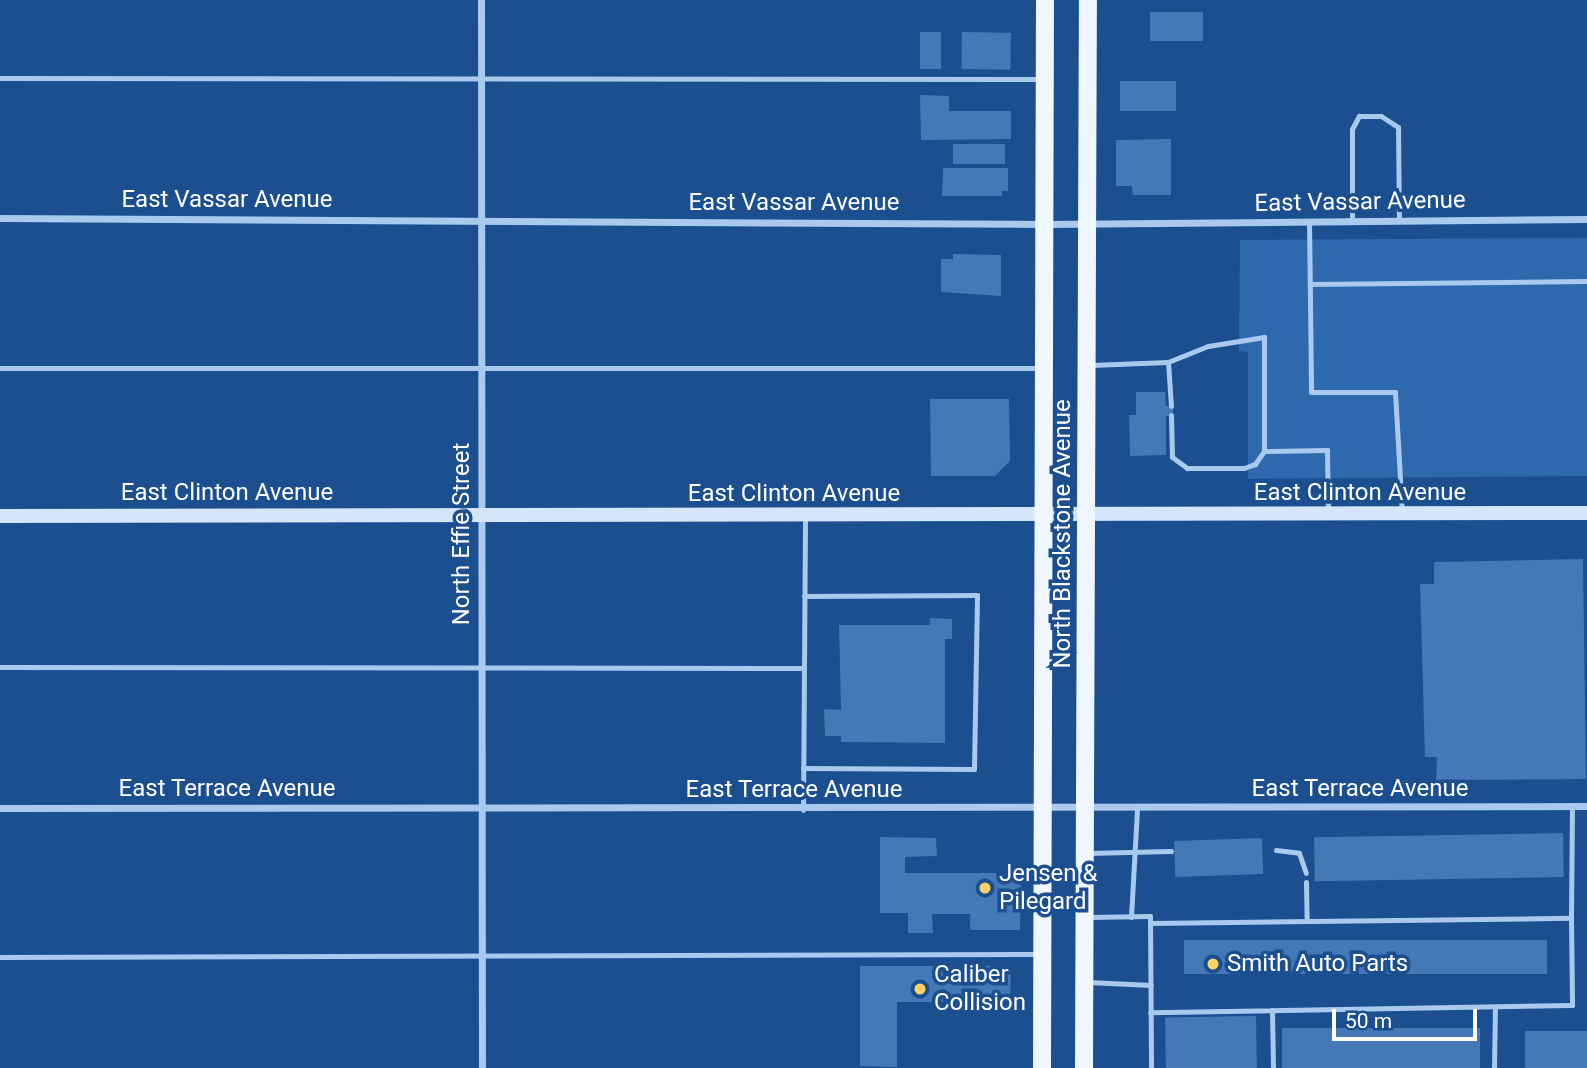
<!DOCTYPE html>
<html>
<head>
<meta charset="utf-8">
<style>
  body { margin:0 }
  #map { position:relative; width:1587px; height:1068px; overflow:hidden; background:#1b4f8f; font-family:Roboto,sans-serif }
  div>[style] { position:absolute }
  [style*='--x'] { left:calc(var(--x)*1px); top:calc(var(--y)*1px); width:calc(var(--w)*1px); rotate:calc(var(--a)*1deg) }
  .green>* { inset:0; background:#2e69ad }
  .building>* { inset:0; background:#4478b7; transform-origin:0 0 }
  .lane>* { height:5px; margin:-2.5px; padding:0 2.5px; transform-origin:2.5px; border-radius:2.5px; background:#a9c9ee }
  .street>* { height:7px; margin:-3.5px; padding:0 3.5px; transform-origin:3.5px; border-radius:3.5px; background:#a9c9ee }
  .secondary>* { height:14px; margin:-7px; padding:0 7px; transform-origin:7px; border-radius:7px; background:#d6e6fa }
  .primary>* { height:18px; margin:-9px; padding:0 9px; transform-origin:9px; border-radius:9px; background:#f0f6ff }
  .dots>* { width:19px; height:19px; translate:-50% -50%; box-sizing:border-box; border:4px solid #1b4f8f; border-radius:50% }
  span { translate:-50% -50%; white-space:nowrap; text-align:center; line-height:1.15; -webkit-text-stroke:7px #1b4f8f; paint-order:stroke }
  .street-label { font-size:24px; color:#fff }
  .poi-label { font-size:24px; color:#fff }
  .left { translate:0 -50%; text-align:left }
  .scale { position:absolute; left:1332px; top:1009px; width:145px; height:32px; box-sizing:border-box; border:4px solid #fff; border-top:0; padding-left:9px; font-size:21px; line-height:24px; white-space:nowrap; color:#fff; -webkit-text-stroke:5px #1b4f8f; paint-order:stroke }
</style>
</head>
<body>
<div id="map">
  <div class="green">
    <i style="clip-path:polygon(1587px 238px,1587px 476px,1248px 479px,1248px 352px,1239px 351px,1240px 240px)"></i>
  </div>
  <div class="building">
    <i style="left:1150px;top:12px;width:53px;height:29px"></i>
    <i style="left:920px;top:32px;width:21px;height:37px"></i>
    <i style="left:962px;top:32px;width:49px;height:37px;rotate:1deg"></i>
    <i style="left:1120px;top:81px;width:56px;height:30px"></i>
    <i style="clip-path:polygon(920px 95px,949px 96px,949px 111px,1011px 111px,1011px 139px,921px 140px)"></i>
    <i style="clip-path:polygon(1171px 139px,1171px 195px,1133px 195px,1132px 186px,1116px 186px,1116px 140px)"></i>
    <i style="left:1005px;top:144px;width:20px;height:52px;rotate:90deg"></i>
    <i style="clip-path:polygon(943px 168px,1008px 168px,1008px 191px,1002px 191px,1002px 196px,942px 196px)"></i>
    <i style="clip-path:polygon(953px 254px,1001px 255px,1001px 296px,941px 292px,941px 259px,953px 259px)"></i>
    <i style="clip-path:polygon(1136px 392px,1165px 392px,1166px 406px,1173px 406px,1173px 416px,1166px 416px,1166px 455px,1130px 456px,1129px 415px,1136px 415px)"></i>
    <i style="clip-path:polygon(930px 399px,1009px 399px,1010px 461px,995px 476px,931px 476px)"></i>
    <i style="clip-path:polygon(1583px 559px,1586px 779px,1436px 780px,1437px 757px,1425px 757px,1420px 584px,1434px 584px,1434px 562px)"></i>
    <i style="clip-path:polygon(930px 618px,952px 619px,952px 639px,945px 639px,945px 743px,841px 742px,841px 736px,825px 736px,824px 709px,841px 710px,839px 625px,930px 625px)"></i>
    <i style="left:1563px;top:833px;width:44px;height:249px;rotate:89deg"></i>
    <i style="clip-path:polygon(880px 837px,936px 838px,937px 856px,905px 857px,905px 873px,1021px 873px,1020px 930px,970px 930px,970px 914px,932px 914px,933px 933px,908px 933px,908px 913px,880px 913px)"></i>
    <i style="left:1262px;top:838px;width:36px;height:88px;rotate:88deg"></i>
    <i style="left:1547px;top:940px;width:34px;height:363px;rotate:90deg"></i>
    <i style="clip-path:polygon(860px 966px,1011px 966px,1010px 1002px,897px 1002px,897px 1067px,860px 1066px)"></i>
    <i style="left:1256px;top:1016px;width:52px;height:91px;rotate:89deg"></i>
    <i style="left:1480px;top:1028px;width:40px;height:198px;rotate:90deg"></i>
    <i style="left:1587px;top:1031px;width:37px;height:62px;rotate:90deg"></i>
  </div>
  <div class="lane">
    <i style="--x:0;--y:78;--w:1043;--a:0.05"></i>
    <i style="--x:1309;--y:221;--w:171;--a:89.3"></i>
    <i style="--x:1311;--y:392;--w:84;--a:0"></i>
    <i style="--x:1395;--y:392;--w:120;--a:86.7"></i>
    <i style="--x:1352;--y:221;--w:92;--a:-90"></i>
    <i style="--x:1352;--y:129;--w:15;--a:-62"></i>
    <i style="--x:1359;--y:116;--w:22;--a:0"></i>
    <i style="--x:1381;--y:116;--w:20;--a:33"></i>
    <i style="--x:1398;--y:127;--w:93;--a:89.4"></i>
    <i style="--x:1310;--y:284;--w:277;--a:-0.6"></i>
    <i style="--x:1168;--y:362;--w:44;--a:86.1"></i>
    <i style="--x:1091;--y:365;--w:77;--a:-2.2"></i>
    <i style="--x:1168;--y:362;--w:43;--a:-21.8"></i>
    <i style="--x:1208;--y:346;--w:57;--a:-9.1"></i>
    <i style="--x:1264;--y:337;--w:114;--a:90"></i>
    <i style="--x:1264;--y:451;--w:63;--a:-0.9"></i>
    <i style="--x:1327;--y:450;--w:63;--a:89.1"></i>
    <i style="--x:0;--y:368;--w:1040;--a:0"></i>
    <i style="--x:1171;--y:415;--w:42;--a:88.6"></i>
    <i style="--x:1172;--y:457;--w:19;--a:36"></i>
    <i style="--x:1187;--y:468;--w:57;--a:0"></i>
    <i style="--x:1244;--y:468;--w:12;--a:-20"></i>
    <i style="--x:1255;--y:464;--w:16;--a:-55"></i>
    <i style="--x:0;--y:667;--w:804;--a:0.07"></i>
    <i style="--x:803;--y:768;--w:171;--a:0.3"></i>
    <i style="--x:974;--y:769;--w:174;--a:-89"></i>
    <i style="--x:977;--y:595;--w:173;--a:179.7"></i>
    <i style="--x:803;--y:810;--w:293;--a:-89.6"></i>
    <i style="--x:1276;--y:850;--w:23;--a:7"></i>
    <i style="--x:1299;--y:853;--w:21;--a:71"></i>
    <i style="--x:1088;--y:853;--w:83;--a:-1.4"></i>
    <i style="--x:1306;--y:882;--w:39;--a:89"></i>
    <i style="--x:1089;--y:917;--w:61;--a:-0.9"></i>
    <i style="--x:1150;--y:916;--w:152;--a:89.6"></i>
    <i style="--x:1131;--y:917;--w:107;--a:-86.8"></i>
    <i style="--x:1571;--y:918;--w:112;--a:-89.5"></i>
    <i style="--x:1150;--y:923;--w:421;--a:-0.7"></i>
    <i style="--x:1571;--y:918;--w:87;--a:89.3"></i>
    <i style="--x:1572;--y:1005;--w:422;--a:179"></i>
    <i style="--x:0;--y:957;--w:1040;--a:-0.17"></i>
    <i style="--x:1088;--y:982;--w:63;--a:2.7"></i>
    <i style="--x:1272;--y:1010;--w:58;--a:89"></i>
    <i style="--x:1494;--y:1068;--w:61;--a:-89.1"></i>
  </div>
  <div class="street">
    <i style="--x:481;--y:0;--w:1068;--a:89.95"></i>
    <i style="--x:0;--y:218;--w:1046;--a:0.33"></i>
    <i style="--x:1046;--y:224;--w:541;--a:-0.53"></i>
    <i style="--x:0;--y:808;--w:1587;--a:-0.07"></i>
  </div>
  <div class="secondary">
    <i style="--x:0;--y:516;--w:1587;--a:-0.11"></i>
  </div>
  <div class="primary">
    <i style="--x:1042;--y:1068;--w:1068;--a:-89.84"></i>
    <i style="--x:1084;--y:1068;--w:1068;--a:-89.79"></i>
  </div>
  <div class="dots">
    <i style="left:985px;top:888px;background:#ffd166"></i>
    <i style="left:1213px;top:964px;background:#ffd166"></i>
    <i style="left:920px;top:989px;background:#ffd166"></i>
  </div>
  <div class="street-label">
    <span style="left:227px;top:200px">East Vassar Avenue</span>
    <span style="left:1360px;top:202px;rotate:-1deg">East Vassar Avenue</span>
    <span style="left:794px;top:203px">East Vassar Avenue</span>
    <span style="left:227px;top:493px">East Clinton Avenue</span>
    <span style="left:1360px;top:493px">East Clinton Avenue</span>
    <span style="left:794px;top:494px">East Clinton Avenue</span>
    <span style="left:462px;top:534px;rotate:-90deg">North Effie Street</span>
    <span style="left:1063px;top:534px;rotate:-90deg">North Blackstone Avenue</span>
    <span style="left:227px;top:789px">East Terrace Avenue</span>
    <span style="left:1360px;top:789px">East Terrace Avenue</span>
    <span style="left:794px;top:790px">East Terrace Avenue</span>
  </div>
  <div class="poi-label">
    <span class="left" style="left:999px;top:888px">Jensen &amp;<br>Pilegard</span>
    <span class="left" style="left:1227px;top:964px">Smith Auto Parts</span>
    <span class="left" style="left:934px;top:989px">Caliber<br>Collision</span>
  </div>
  <div class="scale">50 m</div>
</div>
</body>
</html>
